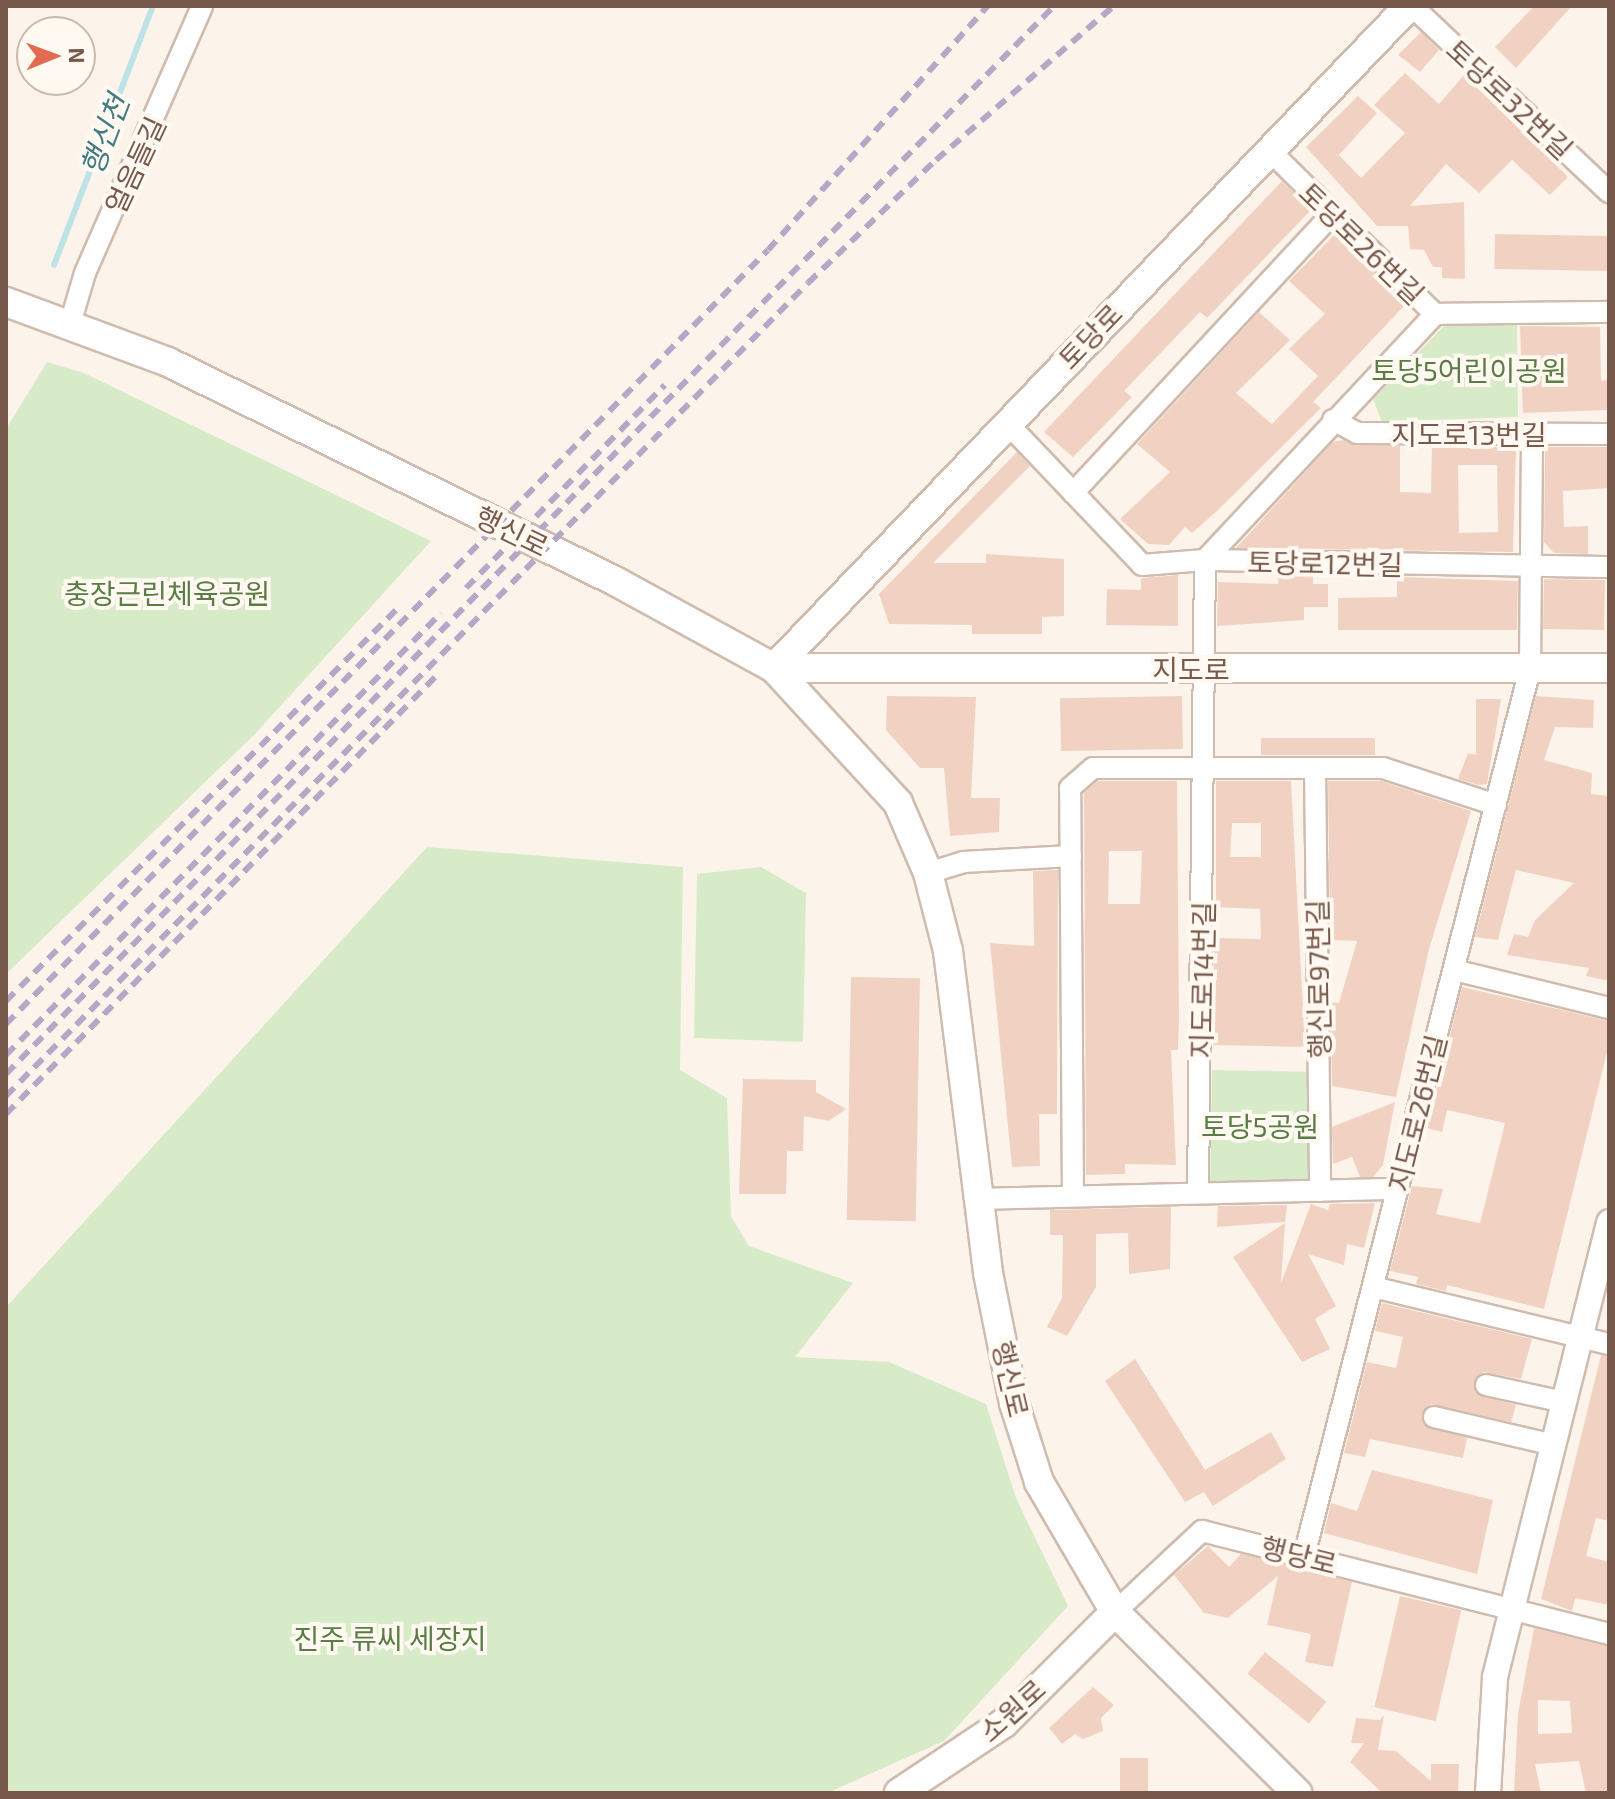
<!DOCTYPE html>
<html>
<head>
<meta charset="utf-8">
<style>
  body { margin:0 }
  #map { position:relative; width:1615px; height:1799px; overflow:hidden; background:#fcf4ea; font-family:"Exo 2","Noto Sans KR",sans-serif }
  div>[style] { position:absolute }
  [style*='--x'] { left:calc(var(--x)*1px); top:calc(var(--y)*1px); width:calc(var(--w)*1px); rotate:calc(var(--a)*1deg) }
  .green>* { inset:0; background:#d8ebc8; transform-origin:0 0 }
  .stream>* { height:6px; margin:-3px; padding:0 3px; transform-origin:3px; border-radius:3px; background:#bee3e6 }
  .building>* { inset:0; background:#f1d2c2; transform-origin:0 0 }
  .roads { filter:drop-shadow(2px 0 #cfbcaf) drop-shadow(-2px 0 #cfbcaf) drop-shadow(0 2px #cfbcaf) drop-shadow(0 -2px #cfbcaf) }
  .minor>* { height:20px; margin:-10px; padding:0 10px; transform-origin:10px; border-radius:10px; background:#fff }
  .tertiary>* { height:24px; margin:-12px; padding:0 12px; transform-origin:12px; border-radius:12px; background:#fff }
  .secondary>* { height:28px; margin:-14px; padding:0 14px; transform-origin:14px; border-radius:14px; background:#fff }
  .rail>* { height:6px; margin-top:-3px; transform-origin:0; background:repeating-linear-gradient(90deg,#b7a7c7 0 12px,transparent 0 20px) }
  span { translate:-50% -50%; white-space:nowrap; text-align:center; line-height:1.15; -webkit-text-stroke:8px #fff9f1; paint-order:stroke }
  .street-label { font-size:28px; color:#785a4d }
  .park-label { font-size:28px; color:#597d45 }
  .water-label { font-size:30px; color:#437c83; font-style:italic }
  .frame { position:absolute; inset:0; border:8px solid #785a4d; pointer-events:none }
  .north { position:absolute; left:16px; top:16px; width:80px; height:80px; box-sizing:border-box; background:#fff9f1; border:2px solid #c9b9af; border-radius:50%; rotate:89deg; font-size:22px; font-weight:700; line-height:32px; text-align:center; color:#785a4d }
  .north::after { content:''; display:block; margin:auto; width:28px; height:36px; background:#e36b53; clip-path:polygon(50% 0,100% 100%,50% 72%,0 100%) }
</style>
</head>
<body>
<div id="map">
  <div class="green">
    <i style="clip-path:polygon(1517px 321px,1518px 417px,1382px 422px,1373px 399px,1445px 325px)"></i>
    <i style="clip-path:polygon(47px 362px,84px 373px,431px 541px,254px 735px,6px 974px,6px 429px)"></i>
    <i style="clip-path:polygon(427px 847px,683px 867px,680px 1070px,727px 1098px,731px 1216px,749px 1246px,853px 1283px,795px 1357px,889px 1362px,986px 1404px,1016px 1498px,1068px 1606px,944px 1741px,827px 1793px,6px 1793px,6px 1307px)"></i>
    <i style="clip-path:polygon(761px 867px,806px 893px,803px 1042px,694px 1038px,697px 874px)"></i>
    <i style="left:1212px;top:1070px;width:98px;height:111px;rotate:1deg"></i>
  </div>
  <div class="stream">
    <i style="--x:54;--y:265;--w:277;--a:-69.1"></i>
  </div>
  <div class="building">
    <i style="clip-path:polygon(1534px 6px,1572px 6px,1516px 68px,1495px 47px)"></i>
    <i style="clip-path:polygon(1421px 32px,1439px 50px,1420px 72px,1398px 55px)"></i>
    <i style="clip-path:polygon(1405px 73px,1439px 104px,1464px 75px,1568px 177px,1550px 195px,1512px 160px,1479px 193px,1446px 164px,1410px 206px,1464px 202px,1465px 279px,1442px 278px,1442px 267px,1433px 267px,1424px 250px,1410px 249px,1408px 226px,1377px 226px,1306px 147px,1358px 96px,1377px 113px,1339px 155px,1361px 178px,1405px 133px,1374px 105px)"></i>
    <i style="clip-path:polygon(1282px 181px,1311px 210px,1207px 318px,1200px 312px,1124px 391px,1132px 397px,1073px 457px,1044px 432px)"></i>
    <i style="clip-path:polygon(1335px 234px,1406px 304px,1313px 402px,1321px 408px,1217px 511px,1192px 533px,1185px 527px,1169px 545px,1148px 544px,1120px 519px,1170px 472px,1137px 444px,1259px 312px,1290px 340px,1236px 393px,1272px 424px,1318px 376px,1289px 349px,1325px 314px,1289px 281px)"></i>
    <i style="left:1495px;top:234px;width:114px;height:35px;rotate:1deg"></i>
    <i style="clip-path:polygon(1520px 326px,1600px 327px,1601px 381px,1609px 380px,1609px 410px,1523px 413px)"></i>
    <i style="clip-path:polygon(evenodd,1343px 440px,1400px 446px,1400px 492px,1431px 493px,1432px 446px,1516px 447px,1513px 552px,1236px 548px,1333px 442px,1343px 440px,1458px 465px,1497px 465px,1498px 532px,1459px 533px,1458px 465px)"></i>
    <i style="clip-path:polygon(1545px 447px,1609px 447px,1609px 488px,1563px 491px,1564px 527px,1588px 526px,1588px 554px,1554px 553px,1544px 542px)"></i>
    <i style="clip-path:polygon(1017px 452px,1030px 466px,933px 563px,986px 563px,986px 554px,1064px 559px,1064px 616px,1042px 617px,1042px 634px,972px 634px,972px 625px,889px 624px,879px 594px)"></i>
    <i style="clip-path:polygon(1279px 574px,1313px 575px,1313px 584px,1328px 584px,1328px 607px,1304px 607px,1304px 620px,1217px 626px,1218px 582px,1278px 584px)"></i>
    <i style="clip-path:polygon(1178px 575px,1178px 626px,1106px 625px,1107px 589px,1141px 590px,1141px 578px)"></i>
    <i style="clip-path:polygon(1397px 577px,1518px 581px,1517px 630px,1338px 630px,1338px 598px,1397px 597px)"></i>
    <i style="left:1544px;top:579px;width:61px;height:50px;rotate:1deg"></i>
    <i style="clip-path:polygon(887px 696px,976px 697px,971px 798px,1000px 798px,999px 832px,950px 836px,944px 768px,920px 768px,886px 730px)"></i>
    <i style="left:1182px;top:696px;width:53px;height:122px;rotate:89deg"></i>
    <i style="clip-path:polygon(1536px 696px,1594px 700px,1593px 728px,1555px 727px,1544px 760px,1592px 773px,1591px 794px,1609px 796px,1609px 981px,1586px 976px,1589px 968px,1507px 955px,1514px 934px,1528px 937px,1535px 920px,1574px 883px,1516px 870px,1498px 940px,1475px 937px)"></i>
    <i style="clip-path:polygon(1476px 699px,1501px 699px,1487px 784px,1478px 785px,1458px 779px,1468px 753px,1476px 755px)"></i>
    <i style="left:1261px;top:738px;width:114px;height:17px"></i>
    <i style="clip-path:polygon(evenodd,1098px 781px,1177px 781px,1179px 1019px,1178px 1050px,1171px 1050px,1176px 1165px,1125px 1164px,1125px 1174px,1086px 1175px,1084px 793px,1098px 781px,1109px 851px,1142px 851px,1140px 904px,1108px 904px,1109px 851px)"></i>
    <i style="clip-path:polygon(evenodd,1216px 781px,1291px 781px,1305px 1047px,1213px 1045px,1214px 938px,1261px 939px,1260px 909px,1216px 907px,1216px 781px,1232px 823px,1261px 823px,1261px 857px,1230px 857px,1232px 823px)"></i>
    <i style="clip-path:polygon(1328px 781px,1381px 781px,1471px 811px,1429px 949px,1396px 1097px,1332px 1086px,1331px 1002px,1339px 1003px,1357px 941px,1330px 940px)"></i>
    <i style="clip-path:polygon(1058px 870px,1057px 1114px,1039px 1114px,1040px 1166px,1012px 1167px,990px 943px,1034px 946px,1033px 871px)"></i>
    <i style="left:851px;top:977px;width:69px;height:243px;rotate:1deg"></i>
    <i style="clip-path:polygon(1462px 987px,1609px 1021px,1609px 1044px,1544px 1309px,1447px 1285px,1446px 1291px,1416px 1284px,1418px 1277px,1390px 1271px,1412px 1186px,1443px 1189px,1436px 1214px,1480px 1223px,1505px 1123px,1447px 1110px,1442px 1132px,1427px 1128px)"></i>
    <i style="clip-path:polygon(743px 1079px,816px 1080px,816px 1092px,846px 1109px,829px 1121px,804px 1116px,803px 1151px,787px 1151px,786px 1194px,739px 1194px)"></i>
    <i style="clip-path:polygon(1395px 1102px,1383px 1165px,1373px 1177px,1360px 1177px,1352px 1157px,1333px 1164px,1332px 1127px)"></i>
    <i style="clip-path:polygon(1375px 1203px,1364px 1248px,1347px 1244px,1344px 1265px,1308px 1254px,1336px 1306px,1315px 1319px,1330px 1349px,1302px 1362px,1233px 1257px,1285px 1223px,1281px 1283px,1311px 1204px,1328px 1210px,1330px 1204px)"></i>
    <i style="clip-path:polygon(1287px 1205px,1285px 1222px,1217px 1227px,1218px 1206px)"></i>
    <i style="clip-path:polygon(1171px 1207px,1170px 1269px,1129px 1274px,1128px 1233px,1096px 1234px,1096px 1287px,1067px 1336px,1047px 1327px,1062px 1298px,1063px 1235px,1050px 1235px,1050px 1210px)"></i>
    <i style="clip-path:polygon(1382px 1303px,1532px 1339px,1521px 1379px,1483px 1372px,1474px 1382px,1478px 1395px,1516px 1405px,1511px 1422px,1431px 1404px,1422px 1421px,1467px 1438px,1463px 1458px,1370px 1439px,1365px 1457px,1344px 1453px,1367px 1362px,1396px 1368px,1403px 1337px,1375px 1331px)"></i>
    <i style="clip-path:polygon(1601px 1355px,1609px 1357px,1609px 1521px,1596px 1518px,1586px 1556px,1609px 1562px,1609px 1605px,1575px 1598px,1572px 1611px,1541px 1599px)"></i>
    <i style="clip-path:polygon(1135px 1359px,1205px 1470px,1271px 1432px,1286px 1459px,1213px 1506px,1204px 1492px,1185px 1502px,1105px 1381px)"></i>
    <i style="clip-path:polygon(1372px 1470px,1493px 1500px,1477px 1574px,1324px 1533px,1331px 1503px,1357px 1511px)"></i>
    <i style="clip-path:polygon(1208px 1546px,1229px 1567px,1241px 1554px,1352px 1582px,1333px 1667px,1305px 1662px,1311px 1634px,1267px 1625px,1278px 1576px,1228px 1618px,1204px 1613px,1174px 1575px)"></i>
    <i style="left:1400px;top:1596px;width:63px;height:114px;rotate:13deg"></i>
    <i style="clip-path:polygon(evenodd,1534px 1628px,1609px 1647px,1609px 1793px,1586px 1793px,1579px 1761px,1535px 1764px,1541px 1793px,1514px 1793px,1518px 1714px,1534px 1628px,1538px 1700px,1570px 1701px,1572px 1733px,1538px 1734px,1538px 1700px)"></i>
    <i style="left:1265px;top:1652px;width:79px;height:28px;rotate:39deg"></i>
    <i style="clip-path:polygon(1093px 1687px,1114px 1705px,1101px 1718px,1103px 1731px,1083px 1739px,1075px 1734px,1062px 1744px,1049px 1728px)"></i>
    <i style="clip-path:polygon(1384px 1715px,1378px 1750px,1396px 1751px,1431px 1781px,1431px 1764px,1459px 1764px,1458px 1793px,1382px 1793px,1350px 1762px,1364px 1743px,1351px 1743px,1356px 1718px,1380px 1720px)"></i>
    <i style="left:1120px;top:1758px;width:28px;height:35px"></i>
  </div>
  <div class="roads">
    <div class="minor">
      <i style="--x:1412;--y:6;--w:271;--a:43.4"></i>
      <i style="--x:1268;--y:149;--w:235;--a:44.7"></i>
      <i style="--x:1435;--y:314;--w:174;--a:-0.7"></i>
      <i style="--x:70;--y:324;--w:53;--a:-73.6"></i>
      <i style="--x:85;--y:273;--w:292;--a:-66.3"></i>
      <i style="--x:1333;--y:420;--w:27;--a:28"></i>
      <i style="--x:1357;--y:433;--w:252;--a:0.2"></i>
      <i style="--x:1007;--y:423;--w:196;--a:46.4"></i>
      <i style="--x:1142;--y:565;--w:63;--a:-4.5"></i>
      <i style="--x:1205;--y:560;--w:404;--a:1"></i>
      <i style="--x:1073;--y:493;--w:381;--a:-47.1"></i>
      <i style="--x:1315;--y:768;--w:423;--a:89.3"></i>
      <i style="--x:928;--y:873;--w:37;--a:-17"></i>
      <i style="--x:963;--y:862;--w:108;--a:-3.2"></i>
      <i style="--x:1454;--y:970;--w:160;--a:13.8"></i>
      <i style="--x:1198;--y:1193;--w:633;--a:-89.37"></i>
      <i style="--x:1205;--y:560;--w:337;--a:-46.9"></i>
      <i style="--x:1073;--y:1194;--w:406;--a:-90.4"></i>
      <i style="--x:1070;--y:788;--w:30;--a:-41"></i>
      <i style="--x:1093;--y:768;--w:290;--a:0"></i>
      <i style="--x:1383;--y:768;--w:119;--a:18.1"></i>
      <i style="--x:976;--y:1199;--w:422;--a:-1.4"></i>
      <i style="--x:1373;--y:1287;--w:243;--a:13.6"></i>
      <i style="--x:1486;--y:1385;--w:80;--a:12.3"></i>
      <i style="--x:1434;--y:1417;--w:122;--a:13.2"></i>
      <i style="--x:1304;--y:1556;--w:915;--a:-75.71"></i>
      <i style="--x:1530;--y:669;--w:235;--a:-89.5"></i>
      <i style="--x:1115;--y:1612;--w:119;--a:-43"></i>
      <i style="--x:1202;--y:1531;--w:420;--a:14.2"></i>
    </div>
    <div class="tertiary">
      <i style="--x:1488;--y:1793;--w:116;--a:-86.5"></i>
      <i style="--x:1495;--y:1677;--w:469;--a:-75.9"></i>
    </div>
    <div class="secondary">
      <i style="--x:6;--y:302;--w:173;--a:20.3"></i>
      <i style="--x:168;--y:362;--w:498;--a:26.1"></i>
      <i style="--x:615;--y:581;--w:181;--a:28.7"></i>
      <i style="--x:774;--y:668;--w:183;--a:47.4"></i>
      <i style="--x:898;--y:803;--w:76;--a:66.8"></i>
      <i style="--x:928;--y:873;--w:81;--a:75.6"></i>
      <i style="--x:948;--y:951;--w:324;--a:82.9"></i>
      <i style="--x:988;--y:1273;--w:133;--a:78.7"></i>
      <i style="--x:1014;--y:1403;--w:83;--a:72.4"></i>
      <i style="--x:1039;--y:1482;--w:151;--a:59.7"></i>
      <i style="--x:1115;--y:1612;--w:257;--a:44.8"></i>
      <i style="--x:774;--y:668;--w:917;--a:-46.19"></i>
      <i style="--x:774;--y:668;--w:835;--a:0"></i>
      <i style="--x:899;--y:1793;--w:126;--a:-33.7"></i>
      <i style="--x:1004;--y:1723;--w:157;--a:-45"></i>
    </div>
  </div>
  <div class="rail">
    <i style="--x:466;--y:588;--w:284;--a:-45.6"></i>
    <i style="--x:6;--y:1001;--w:556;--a:-45.07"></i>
    <i style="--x:6;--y:1024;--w:1086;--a:-45.45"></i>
    <i style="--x:768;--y:250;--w:329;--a:-48"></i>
    <i style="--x:6;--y:1055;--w:620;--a:-45.46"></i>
    <i style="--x:6;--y:1074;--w:1496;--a:-45.54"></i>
    <i style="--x:6;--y:1096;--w:1142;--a:-45.39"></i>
    <i style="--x:808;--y:283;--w:178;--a:-43.9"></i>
    <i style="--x:936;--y:160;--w:235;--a:-40.9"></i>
    <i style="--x:6;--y:1114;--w:619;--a:-45.52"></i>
  </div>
  <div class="street-label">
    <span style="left:1510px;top:99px;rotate:43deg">토당로32번길</span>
    <span style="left:135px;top:165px;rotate:-65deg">얼음들길</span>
    <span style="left:1362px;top:243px;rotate:44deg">토당로26번길</span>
    <span style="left:1090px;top:336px;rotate:-46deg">토당로</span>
    <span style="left:1469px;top:434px">지도로13번길</span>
    <span style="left:512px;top:531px;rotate:26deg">행신로</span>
    <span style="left:1325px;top:563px;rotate:1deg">토당로12번길</span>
    <span style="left:1191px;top:669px">지도로</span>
    <span style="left:1318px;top:979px;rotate:-91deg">행신로97번길</span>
    <span style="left:1202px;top:980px;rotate:-89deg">지도로14번길</span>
    <span style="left:1417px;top:1113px;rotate:-76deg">지도로26번길</span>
    <span style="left:1011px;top:1379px;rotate:77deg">행신로</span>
    <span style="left:1299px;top:1555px;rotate:14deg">행당로</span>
    <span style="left:1012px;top:1710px;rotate:-42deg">소원로</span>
  </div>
  <div class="park-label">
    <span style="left:1469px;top:370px">토당5어린이공원</span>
    <span style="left:167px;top:593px">충장근린체육공원</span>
    <span style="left:1260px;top:1126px">토당5공원</span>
    <span style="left:390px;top:1638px">진주 류씨 세장지</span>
  </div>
  <div class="water-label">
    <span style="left:104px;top:135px;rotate:-69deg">행신천</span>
  </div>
  <div class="frame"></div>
  <div class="north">N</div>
</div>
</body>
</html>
